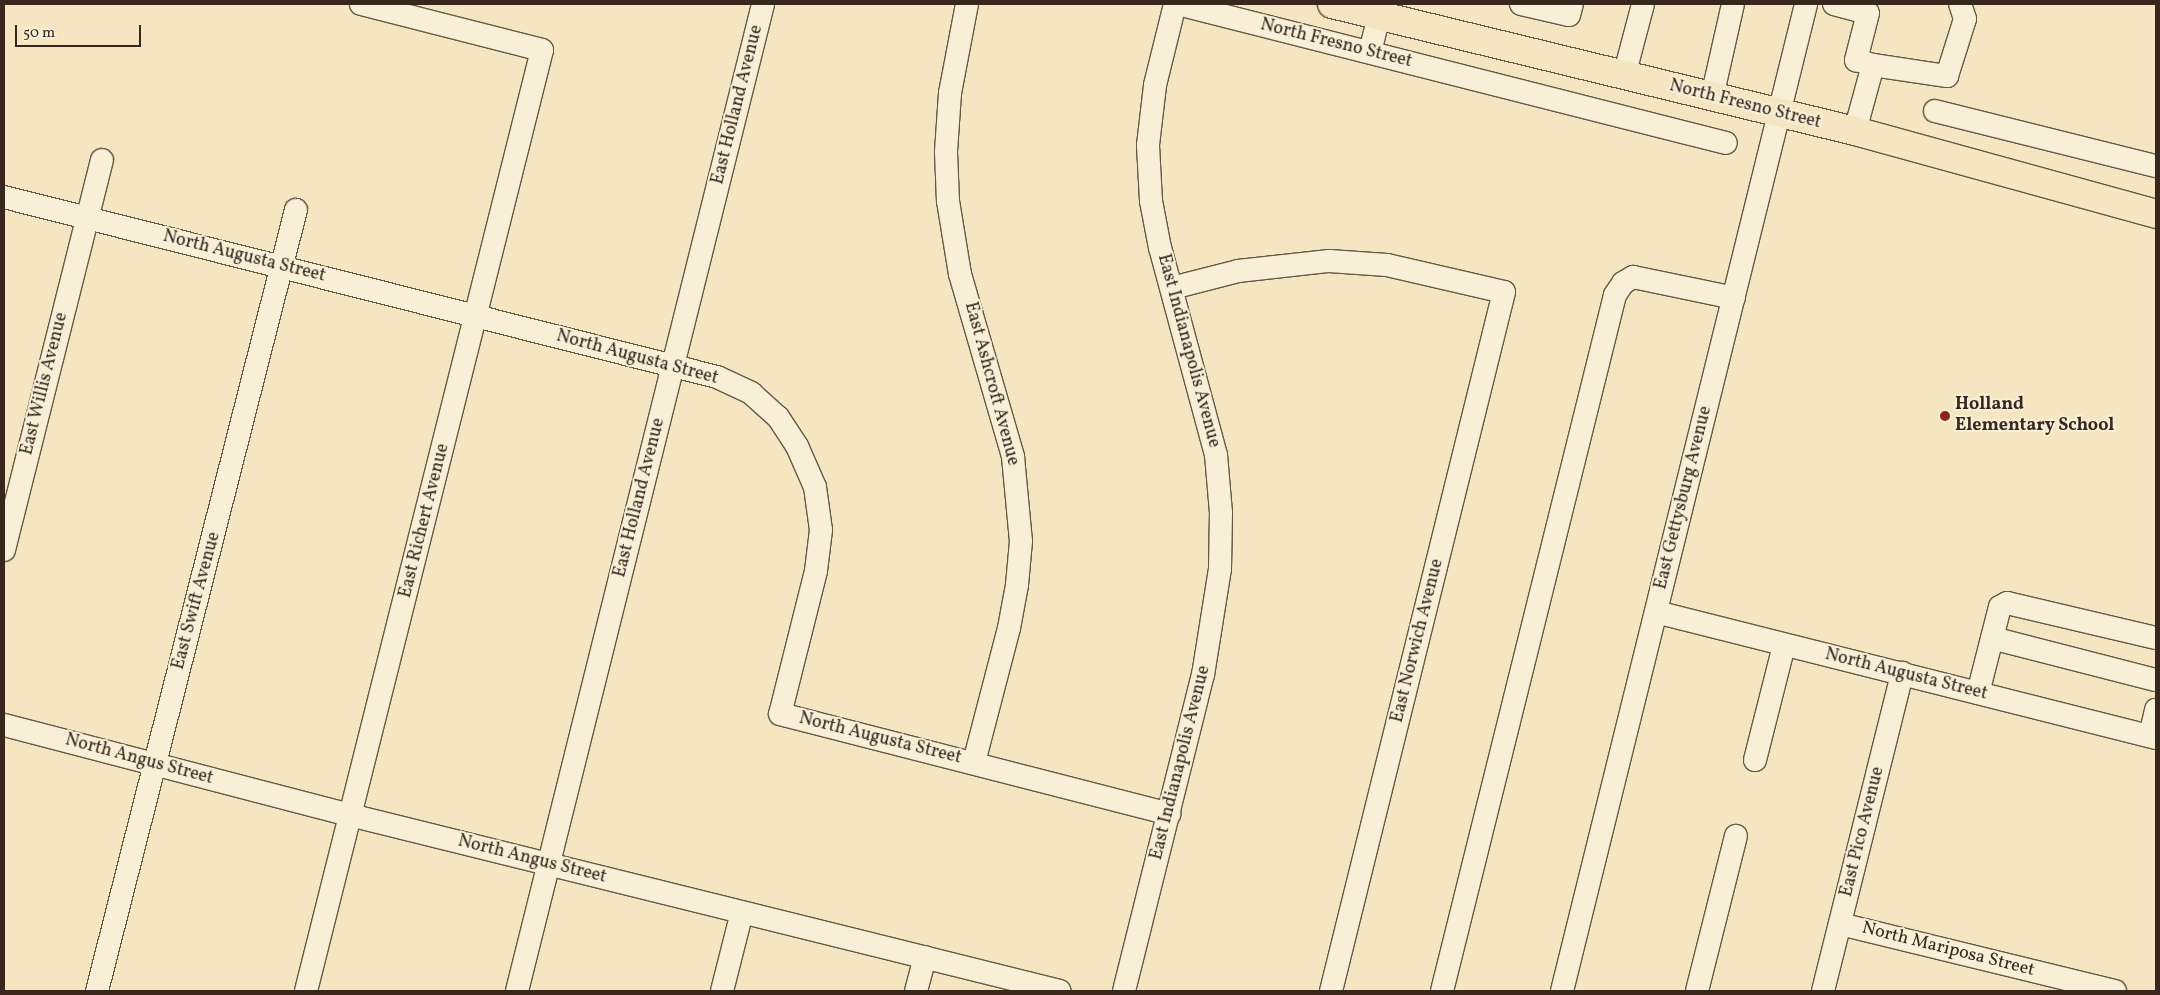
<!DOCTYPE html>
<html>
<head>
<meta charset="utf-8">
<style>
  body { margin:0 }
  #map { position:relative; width:2160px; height:995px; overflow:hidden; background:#f5e6c1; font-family:Vollkorn,serif }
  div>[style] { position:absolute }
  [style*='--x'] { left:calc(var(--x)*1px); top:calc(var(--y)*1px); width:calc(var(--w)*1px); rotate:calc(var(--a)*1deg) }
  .roads { filter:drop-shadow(1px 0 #685747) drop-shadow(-1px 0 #685747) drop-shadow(0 1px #685747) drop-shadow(0 -1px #685747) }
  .minor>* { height:22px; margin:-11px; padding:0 11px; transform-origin:11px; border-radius:11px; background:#f8efd7 }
  .major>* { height:28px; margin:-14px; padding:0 14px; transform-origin:14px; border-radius:14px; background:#f5e6c1 }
  .dots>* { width:14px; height:14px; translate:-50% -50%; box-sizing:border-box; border:2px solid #f8efd7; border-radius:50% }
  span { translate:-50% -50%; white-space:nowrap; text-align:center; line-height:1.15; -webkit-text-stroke:4px #f8efd7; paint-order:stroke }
  .street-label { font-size:18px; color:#39271e }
  .poi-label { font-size:18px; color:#39271e; font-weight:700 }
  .left { translate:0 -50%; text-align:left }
  .frame { position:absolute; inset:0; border:5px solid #39271e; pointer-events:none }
  .scale { position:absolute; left:15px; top:25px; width:126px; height:22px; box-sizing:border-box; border:2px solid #39271e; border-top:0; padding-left:6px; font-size:15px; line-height:18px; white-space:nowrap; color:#39271e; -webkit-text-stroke:4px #f8efd7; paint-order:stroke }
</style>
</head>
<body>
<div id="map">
  <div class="roads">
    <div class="minor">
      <i style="--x:967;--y:4;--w:91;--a:100.8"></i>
      <i style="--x:950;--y:93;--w:59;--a:93.9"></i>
      <i style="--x:946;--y:152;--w:49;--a:87.7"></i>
      <i style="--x:948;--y:201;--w:74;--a:80.7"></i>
      <i style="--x:960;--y:274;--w:191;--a:73.8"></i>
      <i style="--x:1013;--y:457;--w:84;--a:84.6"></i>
      <i style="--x:1021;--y:541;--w:44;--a:95.2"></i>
      <i style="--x:1017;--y:585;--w:44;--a:100.5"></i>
      <i style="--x:1009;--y:628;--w:138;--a:104.6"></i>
      <i style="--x:1178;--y:4;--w:565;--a:14.23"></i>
      <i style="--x:1521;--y:4;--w:49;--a:12.9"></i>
      <i style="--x:1569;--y:15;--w:11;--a:-75"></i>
      <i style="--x:1834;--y:4;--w:35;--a:15"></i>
      <i style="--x:1868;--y:13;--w:49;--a:104.3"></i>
      <i style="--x:1856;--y:60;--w:18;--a:16"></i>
      <i style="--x:1873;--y:65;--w:68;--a:105.3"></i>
      <i style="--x:1370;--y:52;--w:49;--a:-76"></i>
      <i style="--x:1873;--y:65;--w:75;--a:8.5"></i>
      <i style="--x:1947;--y:76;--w:60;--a:-72.5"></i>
      <i style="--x:1965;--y:19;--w:16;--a:-108"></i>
      <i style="--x:1624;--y:76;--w:74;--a:-75.2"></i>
      <i style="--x:1712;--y:97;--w:95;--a:-77.3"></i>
      <i style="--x:1935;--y:111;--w:228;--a:14"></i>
      <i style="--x:4;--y:197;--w:735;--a:14.17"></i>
      <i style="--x:717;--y:377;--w:38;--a:25"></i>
      <i style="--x:751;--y:393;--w:36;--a:42"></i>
      <i style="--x:778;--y:417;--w:35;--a:57"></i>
      <i style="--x:797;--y:446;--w:45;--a:66.3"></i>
      <i style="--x:815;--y:487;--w:43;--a:82.1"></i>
      <i style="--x:821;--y:530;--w:41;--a:97"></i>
      <i style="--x:816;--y:571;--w:147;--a:104.1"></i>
      <i style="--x:780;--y:714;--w:402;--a:14.4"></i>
      <i style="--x:1172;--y:288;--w:68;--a:-14.4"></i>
      <i style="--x:1238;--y:271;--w:92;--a:-6.3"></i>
      <i style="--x:1329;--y:261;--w:58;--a:3.9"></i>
      <i style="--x:1387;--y:265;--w:120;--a:13"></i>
      <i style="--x:1504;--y:292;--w:720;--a:103.9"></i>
      <i style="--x:4;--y:550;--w:402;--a:-75.9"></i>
      <i style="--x:1656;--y:612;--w:516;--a:14.14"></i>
      <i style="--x:1992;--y:638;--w:169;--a:14.4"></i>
      <i style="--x:1978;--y:693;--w:89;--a:-75.7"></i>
      <i style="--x:2000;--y:607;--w:8;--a:-30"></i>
      <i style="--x:2007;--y:603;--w:153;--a:13.2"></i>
      <i style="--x:4;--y:725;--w:358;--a:14.6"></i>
      <i style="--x:350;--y:815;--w:731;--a:13.92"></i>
      <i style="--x:2150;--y:736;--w:27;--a:-77"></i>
      <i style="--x:1755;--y:760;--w:119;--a:-75.8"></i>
      <i style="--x:1840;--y:924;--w:283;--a:13.7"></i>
      <i style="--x:97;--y:991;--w:806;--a:-75.71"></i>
      <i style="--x:306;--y:991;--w:970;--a:-75.92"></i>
      <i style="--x:542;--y:50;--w:187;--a:-165.7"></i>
      <i style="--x:517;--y:991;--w:1017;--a:-76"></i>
      <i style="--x:722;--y:991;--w:81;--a:-75.8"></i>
      <i style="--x:916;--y:991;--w:35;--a:-75"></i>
      <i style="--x:1124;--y:991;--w:326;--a:-76"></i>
      <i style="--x:1203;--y:675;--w:107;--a:-80.9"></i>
      <i style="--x:1220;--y:569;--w:56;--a:-89"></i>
      <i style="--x:1221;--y:513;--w:58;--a:-94.9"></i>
      <i style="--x:1216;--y:455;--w:214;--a:-105.1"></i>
      <i style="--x:1160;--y:248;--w:48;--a:-100.8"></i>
      <i style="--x:1151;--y:201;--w:56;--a:-93.1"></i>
      <i style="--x:1148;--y:145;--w:60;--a:-83.3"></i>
      <i style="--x:1155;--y:85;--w:83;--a:-76.1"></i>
      <i style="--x:1442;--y:991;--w:717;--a:-76.04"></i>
      <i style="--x:1615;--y:295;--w:14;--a:-56"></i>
      <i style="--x:1623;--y:283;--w:12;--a:-31"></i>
      <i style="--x:1633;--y:277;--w:103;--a:11.7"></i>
      <i style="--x:1562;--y:991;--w:1017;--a:-76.11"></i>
      <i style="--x:1697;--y:991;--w:160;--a:-75.9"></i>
      <i style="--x:1823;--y:991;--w:328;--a:-76"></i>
    </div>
    <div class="major">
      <i style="--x:1332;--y:4;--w:538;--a:13.65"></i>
      <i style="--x:1855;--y:131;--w:312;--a:15.4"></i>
    </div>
  </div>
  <div class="dots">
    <i style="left:1945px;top:416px;background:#8f2418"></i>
  </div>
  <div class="street-label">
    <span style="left:1336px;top:44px;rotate:14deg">North Fresno Street</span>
    <span style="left:738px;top:105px;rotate:-76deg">East Holland Avenue</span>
    <span style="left:1745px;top:105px;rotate:14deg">North Fresno Street</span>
    <span style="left:244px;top:257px;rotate:14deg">North Augusta Street</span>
    <span style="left:1188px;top:351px;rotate:75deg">East Indianapolis Avenue</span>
    <span style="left:637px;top:358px;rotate:15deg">North Augusta Street</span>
    <span style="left:45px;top:384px;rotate:-76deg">East Willis Avenue</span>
    <span style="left:991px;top:384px;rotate:75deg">East Ashcroft Avenue</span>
    <span style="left:640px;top:498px;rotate:-76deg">East Holland Avenue</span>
    <span style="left:1684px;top:498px;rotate:-76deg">East Gettysburg Avenue</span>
    <span style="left:425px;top:521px;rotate:-76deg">East Richert Avenue</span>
    <span style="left:197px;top:601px;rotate:-75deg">East Swift Avenue</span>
    <span style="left:1418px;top:641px;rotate:-76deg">East Norwich Avenue</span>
    <span style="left:1906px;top:675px;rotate:14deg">North Augusta Street</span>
    <span style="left:880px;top:739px;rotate:14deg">North Augusta Street</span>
    <span style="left:139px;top:760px;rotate:15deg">North Angus Street</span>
    <span style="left:1181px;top:763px;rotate:-76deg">East Indianapolis Avenue</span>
    <span style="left:1863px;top:832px;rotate:-76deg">East Pico Avenue</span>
    <span style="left:532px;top:860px;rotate:14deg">North Angus Street</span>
    <span style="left:1948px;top:950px;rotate:14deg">North Mariposa Street</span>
  </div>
  <div class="poi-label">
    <span class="left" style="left:1955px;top:416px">Holland<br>Elementary School</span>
  </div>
  <div class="frame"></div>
  <div class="scale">50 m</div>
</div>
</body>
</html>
